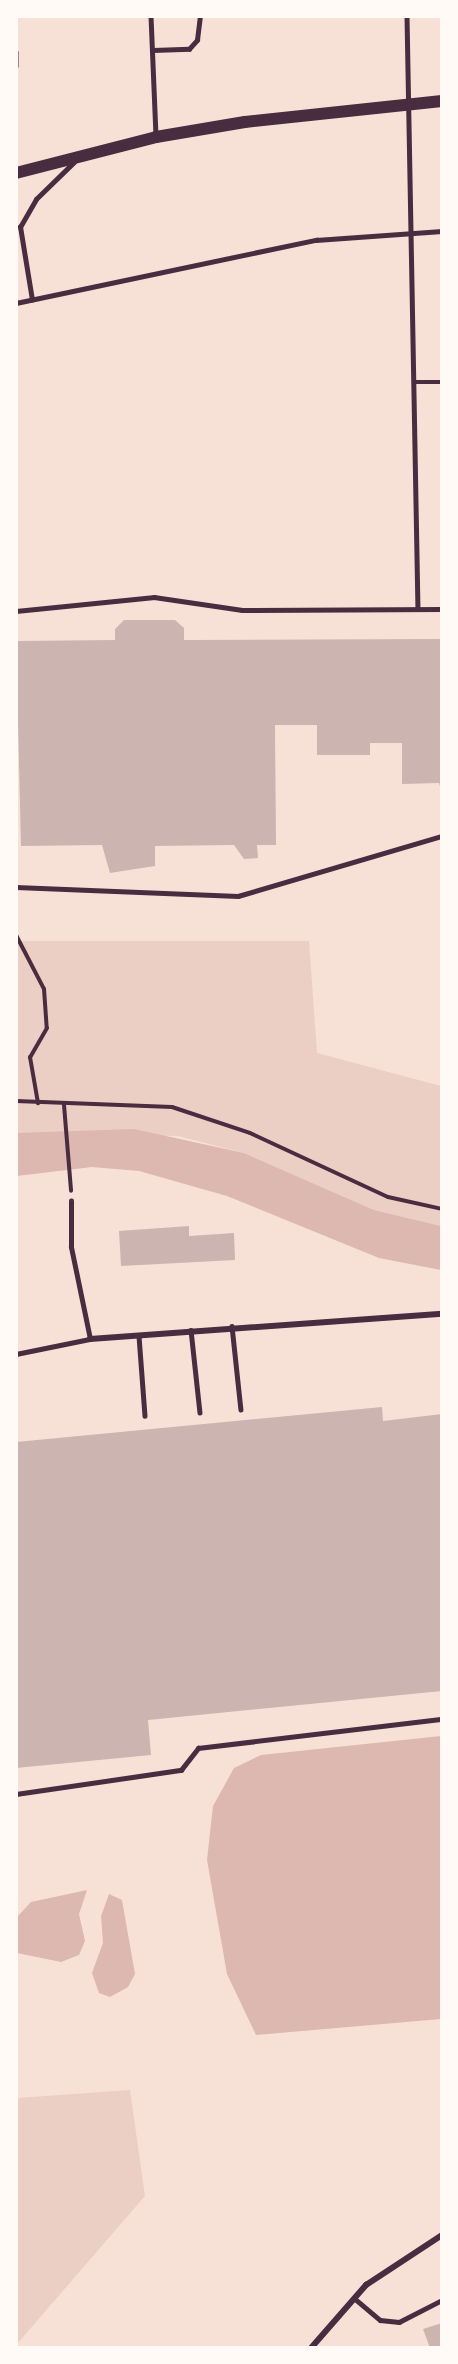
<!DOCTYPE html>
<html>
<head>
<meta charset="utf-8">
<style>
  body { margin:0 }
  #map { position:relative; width:458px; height:2364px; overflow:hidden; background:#f7e1d7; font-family:"PT Sans",sans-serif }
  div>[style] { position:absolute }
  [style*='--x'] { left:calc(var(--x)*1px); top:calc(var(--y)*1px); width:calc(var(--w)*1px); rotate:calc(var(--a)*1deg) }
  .green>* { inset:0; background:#ebcfc5 }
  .water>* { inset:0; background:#dcb8b0 }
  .building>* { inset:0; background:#ccb4b1 }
  .path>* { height:4px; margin:-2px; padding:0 2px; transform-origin:2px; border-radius:2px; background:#4a2c40 }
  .service>* { height:4.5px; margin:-2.25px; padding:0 2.25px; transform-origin:2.25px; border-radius:2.25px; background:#4a2c40 }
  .minor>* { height:6px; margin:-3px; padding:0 3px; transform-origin:3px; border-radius:3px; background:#4a2c40 }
  .secondary>* { height:12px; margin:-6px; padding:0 6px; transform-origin:6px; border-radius:6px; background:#4a2c40 }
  span { translate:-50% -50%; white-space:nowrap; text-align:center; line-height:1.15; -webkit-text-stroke:4.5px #fffaf5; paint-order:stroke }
  .frame { position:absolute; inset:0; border:18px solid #fffaf5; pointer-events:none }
</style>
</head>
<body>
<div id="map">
  <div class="green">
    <i style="clip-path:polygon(16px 941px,309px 941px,317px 1053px,441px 1086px,441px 1226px,374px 1210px,244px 1153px,178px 1136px,17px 1133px)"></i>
    <i style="clip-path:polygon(130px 2090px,145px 2196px,17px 2344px,17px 2098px)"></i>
  </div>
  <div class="water">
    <i style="clip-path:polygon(134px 1129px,244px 1153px,374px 1210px,441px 1226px,441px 1270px,379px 1258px,227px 1196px,139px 1171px,92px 1167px,17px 1176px,16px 1133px)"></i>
    <i style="clip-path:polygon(441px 1736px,441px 2019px,256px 2035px,227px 1974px,207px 1860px,213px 1806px,234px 1768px,261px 1755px)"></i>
    <i style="clip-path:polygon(87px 1890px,79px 1914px,85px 1941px,79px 1955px,61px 1962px,17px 1953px,17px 1917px,31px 1902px)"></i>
    <i style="clip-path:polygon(109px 1894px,122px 1900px,135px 1974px,128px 1987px,110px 1997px,99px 1993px,92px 1973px,103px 1943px,101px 1916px)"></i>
  </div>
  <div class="building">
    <i style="clip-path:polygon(124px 620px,175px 620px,184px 628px,184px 640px,442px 639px,442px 793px,439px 783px,402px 784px,402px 743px,370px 743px,370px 755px,317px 755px,317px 725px,275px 725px,276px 845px,257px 845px,258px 858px,244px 859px,234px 845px,155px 846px,155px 866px,110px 873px,102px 845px,21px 846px,16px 641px,115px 640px,115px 629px)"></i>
    <i style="clip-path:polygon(189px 1226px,189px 1236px,234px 1233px,235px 1260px,121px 1266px,119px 1231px)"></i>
    <i style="clip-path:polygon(382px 1407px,383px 1421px,442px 1414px,442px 1691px,148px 1720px,151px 1755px,16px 1768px,16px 1442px)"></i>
    <i style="clip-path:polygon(442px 2323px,442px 2348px,430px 2348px,423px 2329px)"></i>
  </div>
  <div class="path">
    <i style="--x:16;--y:935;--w:61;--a:62.6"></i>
    <i style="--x:44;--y:989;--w:39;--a:86"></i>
    <i style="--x:47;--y:1028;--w:34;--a:120"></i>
    <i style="--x:30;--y:1057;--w:47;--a:80.1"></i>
    <i style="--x:16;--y:1101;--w:156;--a:2.2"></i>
    <i style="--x:172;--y:1107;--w:82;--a:18.4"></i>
    <i style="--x:250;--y:1133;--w:152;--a:24.9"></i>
    <i style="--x:388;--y:1197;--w:55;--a:12.5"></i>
    <i style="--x:64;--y:1105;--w:86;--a:85.3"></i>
  </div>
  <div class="service">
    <i style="--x:151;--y:16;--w:121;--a:87.6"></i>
    <i style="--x:407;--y:16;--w:593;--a:88.94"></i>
    <i style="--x:153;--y:50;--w:36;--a:-2"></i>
    <i style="--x:189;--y:49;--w:12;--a:-48"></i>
    <i style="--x:197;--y:40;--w:24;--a:-83"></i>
    <i style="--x:16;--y:52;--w:14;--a:90"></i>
    <i style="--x:32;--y:300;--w:74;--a:-99.3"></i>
    <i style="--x:20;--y:227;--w:32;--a:-60"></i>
    <i style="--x:36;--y:199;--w:53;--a:-44.2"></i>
    <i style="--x:16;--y:303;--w:307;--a:-11.9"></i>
    <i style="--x:316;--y:240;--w:126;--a:-4.1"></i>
    <i style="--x:416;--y:382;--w:26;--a:0"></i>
    <i style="--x:16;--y:611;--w:139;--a:-5.8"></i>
    <i style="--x:154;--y:597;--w:89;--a:8.4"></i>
    <i style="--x:242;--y:610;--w:200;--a:-0.3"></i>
    <i style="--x:16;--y:887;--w:222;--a:2.3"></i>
    <i style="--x:238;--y:896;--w:213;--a:-16.4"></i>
    <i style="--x:232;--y:1326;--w:84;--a:83.9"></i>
    <i style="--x:191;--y:1330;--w:83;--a:83.8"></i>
    <i style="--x:139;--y:1336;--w:80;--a:85.7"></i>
    <i style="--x:16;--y:1354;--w:76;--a:-11.5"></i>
    <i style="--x:90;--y:1339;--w:94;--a:-101.7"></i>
    <i style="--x:71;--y:1247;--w:46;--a:-90"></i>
    <i style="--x:16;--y:1794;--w:167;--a:-8.3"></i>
    <i style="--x:181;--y:1770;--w:28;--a:-52"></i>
    <i style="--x:198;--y:1748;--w:246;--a:-6.8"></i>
    <i style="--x:354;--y:2298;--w:34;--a:40"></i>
    <i style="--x:380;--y:2320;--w:19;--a:6"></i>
    <i style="--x:399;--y:2322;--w:48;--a:-27.1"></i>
  </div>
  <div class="minor">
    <i style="--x:90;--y:1339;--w:353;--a:-4.1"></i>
    <i style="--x:311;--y:2348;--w:84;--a:-48.9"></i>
    <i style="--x:366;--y:2285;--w:91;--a:-33.3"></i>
  </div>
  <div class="secondary">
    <i style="--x:16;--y:173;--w:145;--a:-14.4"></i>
    <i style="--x:156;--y:137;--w:90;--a:-9.6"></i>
    <i style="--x:245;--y:122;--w:198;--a:-6.1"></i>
  </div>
  <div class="frame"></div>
</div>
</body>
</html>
